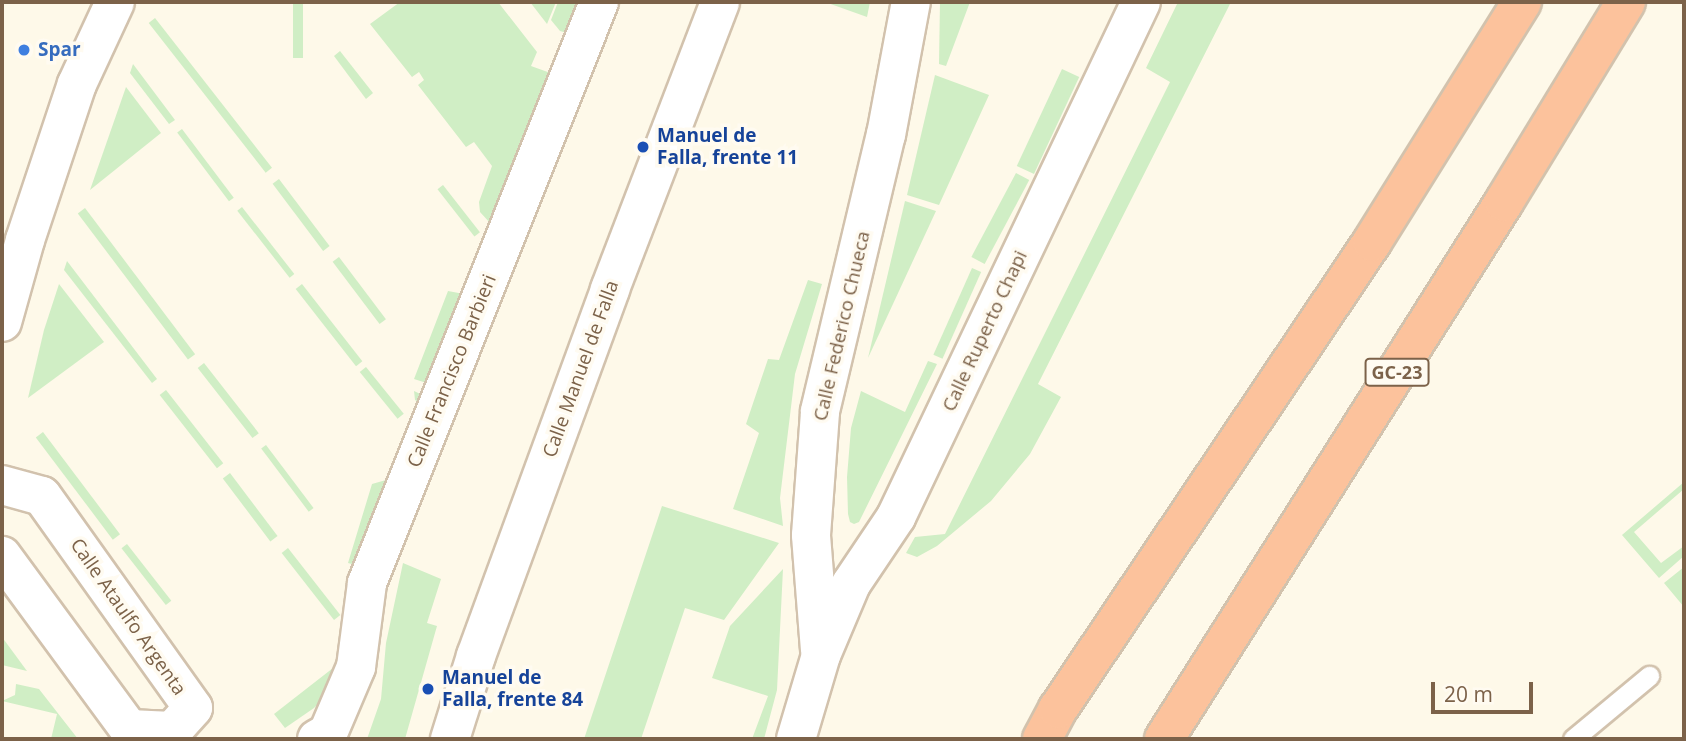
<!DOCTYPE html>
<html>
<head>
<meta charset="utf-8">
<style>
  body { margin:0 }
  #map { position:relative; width:1686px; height:741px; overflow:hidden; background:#fef9e9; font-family:"Open Sans",sans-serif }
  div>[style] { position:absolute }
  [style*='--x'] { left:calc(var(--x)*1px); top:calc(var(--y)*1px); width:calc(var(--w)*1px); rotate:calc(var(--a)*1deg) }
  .green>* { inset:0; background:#d0eec5; transform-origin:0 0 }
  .roads { filter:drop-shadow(2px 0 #d2c2ad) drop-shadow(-2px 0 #d2c2ad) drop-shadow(0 2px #d2c2ad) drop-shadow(0 -2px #d2c2ad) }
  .lane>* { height:19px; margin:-9.5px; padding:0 9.5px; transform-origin:9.5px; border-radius:9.5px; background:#fff }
  .street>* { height:38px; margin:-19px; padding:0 19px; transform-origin:19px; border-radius:19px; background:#fff }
  .highway>* { height:38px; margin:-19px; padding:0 19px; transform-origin:19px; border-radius:19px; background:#fcc29c }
  .dots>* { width:19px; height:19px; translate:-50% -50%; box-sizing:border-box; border:4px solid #fffbf1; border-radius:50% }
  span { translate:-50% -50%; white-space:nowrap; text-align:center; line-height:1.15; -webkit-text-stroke:7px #fffbf1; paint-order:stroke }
  .shield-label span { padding:2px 5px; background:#fffbf1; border:2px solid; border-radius:5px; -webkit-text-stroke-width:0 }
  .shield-label { font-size:18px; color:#7c6249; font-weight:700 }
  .shop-label { font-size:19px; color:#366cbe; font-weight:700 }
  .left { translate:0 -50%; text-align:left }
  .transit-label { font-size:19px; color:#164399; font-weight:700 }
  .street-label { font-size:19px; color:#7c6249 }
  .frame { position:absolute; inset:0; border:4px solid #7c6249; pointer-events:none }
  .scale { position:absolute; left:1431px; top:682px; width:102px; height:32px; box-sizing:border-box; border:4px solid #7c6249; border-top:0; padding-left:9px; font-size:21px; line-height:24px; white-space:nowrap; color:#7c6249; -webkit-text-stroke:5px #fffbf1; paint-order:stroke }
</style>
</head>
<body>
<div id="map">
  <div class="green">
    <i style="left:293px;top:2px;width:10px;height:56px"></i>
    <i style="clip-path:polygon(400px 2px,498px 2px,537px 52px,531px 66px,556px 75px,436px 386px,414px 379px,448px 291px,464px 294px,491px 224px,480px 212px,479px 202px,492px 166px,474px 142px,466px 147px,418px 85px,424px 80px,419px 72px,412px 77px,370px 24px)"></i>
    <i style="clip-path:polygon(530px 2px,556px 2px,547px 24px)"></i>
    <i style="clip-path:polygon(558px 2px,586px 2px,574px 35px,560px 31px,551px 20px)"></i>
    <i style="clip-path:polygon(825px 2px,870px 2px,867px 17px)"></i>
    <i style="clip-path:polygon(940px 2px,970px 2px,946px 66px,939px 64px)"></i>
    <i style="clip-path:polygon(1178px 2px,1231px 2px,1038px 384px,1061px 397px,1030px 454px,991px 501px,937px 546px,917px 557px,906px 553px,915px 537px,945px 534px,1170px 82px,1146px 68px)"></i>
    <i style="left:155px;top:18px;width:190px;height:8px;rotate:52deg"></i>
    <i style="clip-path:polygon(340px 51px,373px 93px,366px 99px,334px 56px)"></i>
    <i style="clip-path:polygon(133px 64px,175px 120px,169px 124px,130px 73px)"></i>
    <i style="left:1062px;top:69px;width:19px;height:107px;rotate:25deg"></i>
    <i style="clip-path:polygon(935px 75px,989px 95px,939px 205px,907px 195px)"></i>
    <i style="clip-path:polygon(126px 87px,161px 133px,90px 190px)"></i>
    <i style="left:182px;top:129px;width:86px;height:6px;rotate:53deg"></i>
    <i style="left:1016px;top:173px;width:15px;height:95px;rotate:28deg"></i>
    <i style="left:279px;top:179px;width:84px;height:8px;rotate:53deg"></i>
    <i style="left:443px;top:185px;width:60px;height:7px;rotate:52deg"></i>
    <i style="clip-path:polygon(905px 201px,936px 211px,868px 358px)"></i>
    <i style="left:242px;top:207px;width:85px;height:6px;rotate:52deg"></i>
    <i style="left:85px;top:208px;width:183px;height:9px;rotate:53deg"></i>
    <i style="left:339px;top:257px;width:78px;height:8px;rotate:53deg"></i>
    <i style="clip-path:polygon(67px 261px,157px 379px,152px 383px,64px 270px)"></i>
    <i style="left:972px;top:268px;width:10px;height:95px;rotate:24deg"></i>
    <i style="clip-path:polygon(808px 280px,822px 284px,795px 374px,780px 498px,783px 526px,733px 509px,759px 433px,746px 424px,768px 359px,779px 360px)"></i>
    <i style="clip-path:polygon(59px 284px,104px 342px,28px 398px,44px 330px)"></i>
    <i style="left:302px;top:284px;width:98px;height:8px;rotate:52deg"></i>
    <i style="clip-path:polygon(928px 361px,937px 364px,859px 522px,854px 524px,850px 522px,848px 514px,847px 477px,851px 428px,861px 391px,905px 412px)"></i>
    <i style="left:204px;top:363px;width:89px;height:8px;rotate:52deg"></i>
    <i style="left:366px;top:367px;width:60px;height:8px;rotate:51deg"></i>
    <i style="left:166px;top:390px;width:93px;height:8px;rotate:52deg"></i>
    <i style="clip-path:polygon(414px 391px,433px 400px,367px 568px,348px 563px,372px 484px,393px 478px,423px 405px,415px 400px)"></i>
    <i style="left:43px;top:432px;width:128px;height:9px;rotate:53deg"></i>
    <i style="left:266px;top:445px;width:79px;height:6px;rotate:53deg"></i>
    <i style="left:230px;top:473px;width:79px;height:9px;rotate:53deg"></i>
    <i style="clip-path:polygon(1684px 482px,1684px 489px,1634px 532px,1661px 563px,1684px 546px,1684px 556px,1659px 578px,1622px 535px)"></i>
    <i style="clip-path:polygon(662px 506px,779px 543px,724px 620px,685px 608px,641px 739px,584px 739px)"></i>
    <i style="left:127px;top:544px;width:72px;height:7px;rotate:52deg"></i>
    <i style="left:288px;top:548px;width:85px;height:8px;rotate:52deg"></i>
    <i style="clip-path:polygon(403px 563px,441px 579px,427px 623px,437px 626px,405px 739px,367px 739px,381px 699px,386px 643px)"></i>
    <i style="clip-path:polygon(1684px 567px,1682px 587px,1684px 607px,1664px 583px)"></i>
    <i style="clip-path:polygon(783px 569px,777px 690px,764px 739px,752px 739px,768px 696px,712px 678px,730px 626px)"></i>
    <i style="clip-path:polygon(2px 637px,27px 671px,2px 665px)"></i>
    <i style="clip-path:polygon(342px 661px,328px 693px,314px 708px,285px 728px,274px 714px)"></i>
    <i style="clip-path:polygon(16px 684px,39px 689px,78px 739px,51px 739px,57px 714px,2px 701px,15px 695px)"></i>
  </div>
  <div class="roads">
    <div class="lane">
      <i style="--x:1573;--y:739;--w:99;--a:-39.7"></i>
    </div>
    <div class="street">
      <i style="--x:2;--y:322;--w:85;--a:-74.3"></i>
      <i style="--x:25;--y:240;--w:164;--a:-71.6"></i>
      <i style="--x:77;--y:84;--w:90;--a:-65.1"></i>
      <i style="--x:2;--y:485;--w:41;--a:15.4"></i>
      <i style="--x:42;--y:496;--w:260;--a:54.5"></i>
      <i style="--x:193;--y:708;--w:31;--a:132"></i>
      <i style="--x:172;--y:731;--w:43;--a:-177.3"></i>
      <i style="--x:129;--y:729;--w:215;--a:-126.3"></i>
      <i style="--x:820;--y:650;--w:115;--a:-94.5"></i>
      <i style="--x:811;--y:535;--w:124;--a:-85.8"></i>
      <i style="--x:820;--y:411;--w:284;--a:-76.6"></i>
      <i style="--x:886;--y:135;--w:135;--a:-79.4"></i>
      <i style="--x:317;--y:739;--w:13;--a:-29"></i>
      <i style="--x:328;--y:733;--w:72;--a:-67"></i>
      <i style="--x:356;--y:667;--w:85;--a:-82.5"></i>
      <i style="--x:367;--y:583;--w:626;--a:-68.23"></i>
      <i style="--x:450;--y:739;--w:87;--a:-72.6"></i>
      <i style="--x:476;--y:656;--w:391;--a:-69.9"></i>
      <i style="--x:610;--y:289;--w:307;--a:-69"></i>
      <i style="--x:796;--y:739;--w:88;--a:-73.4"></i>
      <i style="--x:821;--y:655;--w:77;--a:-67.1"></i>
      <i style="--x:851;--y:584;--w:81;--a:-56.1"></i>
      <i style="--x:896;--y:517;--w:570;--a:-64.56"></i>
    </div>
    <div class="highway">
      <i style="--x:1042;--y:739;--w:34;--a:-62"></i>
      <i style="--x:1058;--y:709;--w:563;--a:-56.08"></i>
      <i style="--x:1372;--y:242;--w:283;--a:-58"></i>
      <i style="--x:1164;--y:739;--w:636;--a:-57.66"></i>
      <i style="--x:1504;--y:202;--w:234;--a:-58.6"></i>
    </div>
  </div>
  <div class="dots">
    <i style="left:24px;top:50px;background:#3f7fe0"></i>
    <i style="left:643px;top:147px;background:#1a4fb4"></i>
    <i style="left:428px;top:689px;background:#1a4fb4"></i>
  </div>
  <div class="shield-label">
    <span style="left:1397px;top:372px">GC-23</span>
  </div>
  <div class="shop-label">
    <span class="left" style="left:38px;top:50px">Spar</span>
  </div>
  <div class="transit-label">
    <span class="left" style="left:657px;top:147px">Manuel de<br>Falla, frente 11</span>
    <span class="left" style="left:442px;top:689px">Manuel de<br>Falla, frente 84</span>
  </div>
  <div class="street-label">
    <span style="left:842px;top:326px;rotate:-77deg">Calle Federico Chueca</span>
    <span style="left:985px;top:331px;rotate:-65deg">Calle Ruperto Chapi</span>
    <span style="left:581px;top:369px;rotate:-70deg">Calle Manuel de Falla</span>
    <span style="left:452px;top:371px;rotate:-68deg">Calle Francisco Barbieri</span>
    <span style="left:128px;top:617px;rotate:55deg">Calle Ataulfo Argenta</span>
  </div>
  <div class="frame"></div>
  <div class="scale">20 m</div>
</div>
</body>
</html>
